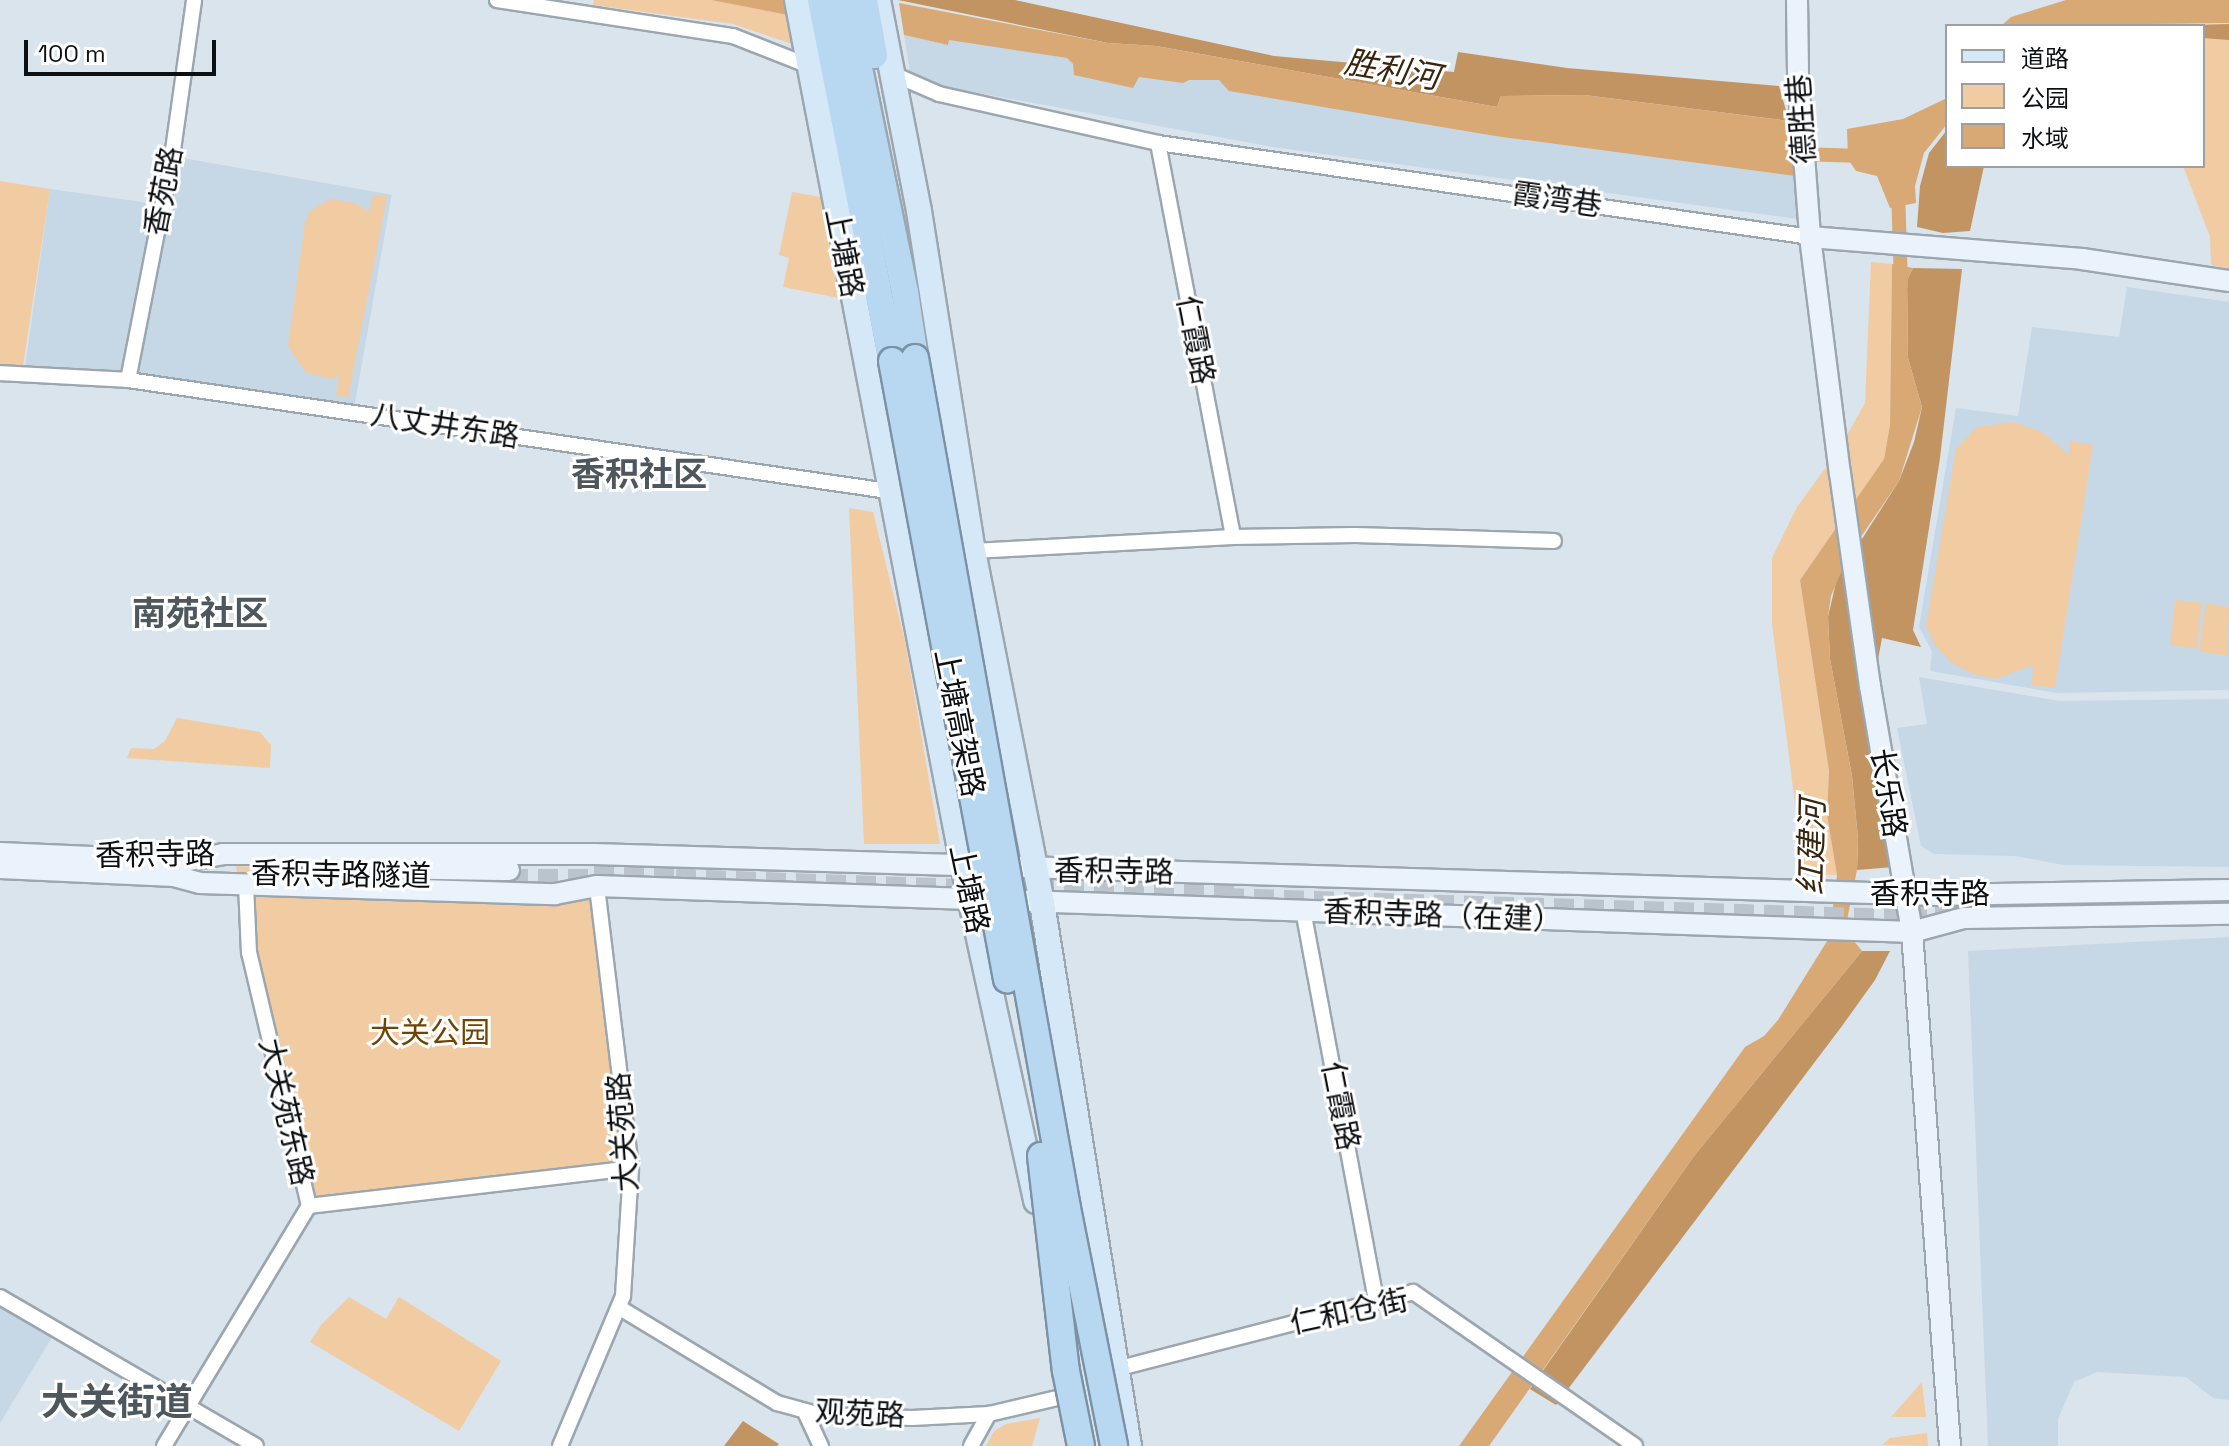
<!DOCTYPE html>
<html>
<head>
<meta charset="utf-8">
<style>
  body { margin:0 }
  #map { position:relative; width:2229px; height:1446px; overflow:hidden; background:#dae4ed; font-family:"Space Grotesk","Noto Sans SC",sans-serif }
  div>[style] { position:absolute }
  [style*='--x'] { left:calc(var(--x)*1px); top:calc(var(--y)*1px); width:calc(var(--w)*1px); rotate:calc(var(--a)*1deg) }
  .built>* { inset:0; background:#c6d7e5; transform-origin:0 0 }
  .green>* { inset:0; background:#f1cba2; transform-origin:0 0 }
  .forest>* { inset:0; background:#c29461 }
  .water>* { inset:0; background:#d8a975 }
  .canal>* { height:14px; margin:-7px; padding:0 7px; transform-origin:7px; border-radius:7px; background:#d8a975 }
  .secondary-tunnel>* { height:20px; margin-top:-10px; transform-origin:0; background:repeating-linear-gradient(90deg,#bbc4cc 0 20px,transparent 0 30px) }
  .roads { filter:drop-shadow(2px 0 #9ca6ae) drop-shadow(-2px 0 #9ca6ae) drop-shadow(0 2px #9ca6ae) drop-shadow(0 -2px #9ca6ae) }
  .street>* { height:14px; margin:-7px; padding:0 7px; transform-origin:7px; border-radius:7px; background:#fff }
  .secondary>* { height:20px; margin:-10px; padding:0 10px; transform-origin:10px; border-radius:10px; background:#eaf3fb }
  .primary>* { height:24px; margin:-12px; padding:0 12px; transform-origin:12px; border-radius:12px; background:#d4e8f7 }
  .highway>* { height:26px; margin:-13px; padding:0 13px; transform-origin:13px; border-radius:13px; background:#b8d8f2 }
  .bridges { filter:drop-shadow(2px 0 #7c92a4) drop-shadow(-2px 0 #7c92a4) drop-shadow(0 2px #7c92a4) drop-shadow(0 -2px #7c92a4) }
  .highway-bridge>* { height:26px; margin:-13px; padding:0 13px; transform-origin:13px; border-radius:13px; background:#b8d8f2 }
  span { translate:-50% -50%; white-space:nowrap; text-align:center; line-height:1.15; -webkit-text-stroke:6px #fff; paint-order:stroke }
  .street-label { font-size:30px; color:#0d1013 }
  .park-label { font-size:30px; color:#6f4400 }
  .water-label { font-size:32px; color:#38250d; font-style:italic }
  .quarter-label { font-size:34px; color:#4e575e; font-weight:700 }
  .district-label { font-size:38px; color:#4e575e; font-weight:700 }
  .legend { position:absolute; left:1945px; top:24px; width:260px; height:144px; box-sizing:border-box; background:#fff; border:2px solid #9e9fa1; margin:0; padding:10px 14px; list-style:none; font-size:24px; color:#0d1013 }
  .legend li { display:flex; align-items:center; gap:16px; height:40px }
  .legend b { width:40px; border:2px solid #9e9fa1 }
  .scale { position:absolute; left:24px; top:40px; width:192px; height:36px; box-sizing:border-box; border:4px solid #0d1013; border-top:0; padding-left:10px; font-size:24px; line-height:28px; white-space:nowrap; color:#0d1013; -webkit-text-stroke:6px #fff; paint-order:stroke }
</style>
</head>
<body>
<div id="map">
  <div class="built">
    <i style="clip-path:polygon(904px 35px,948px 45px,949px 39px,1067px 58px,1073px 64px,1138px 77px,1219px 80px,1495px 136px,1795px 176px,1798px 219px,1273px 147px,930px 84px,910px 73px)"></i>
    <i style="left:177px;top:157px;width:218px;height:222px;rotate:10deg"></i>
    <i style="left:50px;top:189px;width:104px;height:179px;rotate:8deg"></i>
    <i style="clip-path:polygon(2127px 287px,2229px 302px,2229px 690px,2057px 693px,1930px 671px,1932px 651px,1919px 627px,1956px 408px,2018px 416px,2032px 327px,2119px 337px)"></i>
    <i style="clip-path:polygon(1919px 677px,2059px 701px,2229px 699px,2229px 867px,2064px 865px,2015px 856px,1934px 854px,1921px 846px,1897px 728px,1927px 724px)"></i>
    <i style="clip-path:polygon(2229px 937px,2229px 1400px,2213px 1398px,2186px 1377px,2097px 1372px,2074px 1382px,2058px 1419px,2058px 1446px,1988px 1446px,1968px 951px)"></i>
    <i style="clip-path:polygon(0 1302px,54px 1334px,0 1423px)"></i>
  </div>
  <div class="green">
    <i style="clip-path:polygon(594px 0,711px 0,788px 15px,792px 44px,733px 24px,593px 5px)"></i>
    <i style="clip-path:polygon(2229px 24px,2229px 269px,2211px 265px,2210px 237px,2183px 166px,2203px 166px,2203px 26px,2163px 26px)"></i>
    <i style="clip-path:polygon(0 181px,50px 189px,23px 366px,0 364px)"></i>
    <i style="clip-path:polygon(792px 192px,821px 197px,826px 206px,844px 294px,839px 298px,783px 287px,789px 258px,779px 255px)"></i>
    <i style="clip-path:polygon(373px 195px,387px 196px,348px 398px,336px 395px,339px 376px,330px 379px,305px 372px,288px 346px,305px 222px,310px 211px,330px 199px,355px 203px,369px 212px)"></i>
    <i style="clip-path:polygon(1871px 262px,1892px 264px,1890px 425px,1884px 459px,1800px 580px,1829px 771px,1827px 815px,1837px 875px,1804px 874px,1772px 624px,1772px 558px,1797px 507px,1838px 451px,1865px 403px)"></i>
    <i style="clip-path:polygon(2014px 422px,2042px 432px,2069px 455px,2070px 441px,2093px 445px,2055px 688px,2032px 685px,2033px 665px,1996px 679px,1973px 674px,1952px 663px,1935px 645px,1926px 626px,1956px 449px,1977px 427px)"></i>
    <i style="clip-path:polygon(849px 508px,873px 512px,905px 641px,940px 844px,864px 844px)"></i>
    <i style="left:2175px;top:600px;width:27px;height:46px;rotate:6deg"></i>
    <i style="clip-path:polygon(2206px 603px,2229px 607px,2227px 656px,2199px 651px)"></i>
    <i style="clip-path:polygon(177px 718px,260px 732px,271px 745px,270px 768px,127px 758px,131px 748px,154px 749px,165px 741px)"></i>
    <i style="clip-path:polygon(236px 866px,597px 886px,631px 1168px,309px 1206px,249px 953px)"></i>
    <i style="clip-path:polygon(349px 1297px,386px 1319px,399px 1297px,501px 1361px,459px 1431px,310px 1342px,321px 1325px)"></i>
    <i style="clip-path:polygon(1922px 1382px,1926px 1417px,1891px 1417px)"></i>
    <i style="clip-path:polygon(1040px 1418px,1032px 1446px,986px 1446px,994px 1431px,1006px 1424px)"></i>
    <i style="clip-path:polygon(1927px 1433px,1928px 1446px,1882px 1445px,1890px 1438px)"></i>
  </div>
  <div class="forest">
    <i style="clip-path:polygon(898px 0,1015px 0,1274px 56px,1454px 72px,1458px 52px,1567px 68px,1779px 86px,1789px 121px,1584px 95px,1501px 96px,1497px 107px,1156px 46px,1108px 43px)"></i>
    <i style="clip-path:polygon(2229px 24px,2229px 40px,2203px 38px,2203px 26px,2163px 26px)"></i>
    <i style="clip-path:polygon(1947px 130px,1947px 166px,1984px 166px,1970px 231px,1943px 233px,1917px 227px,1920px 186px,1929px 153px)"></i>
    <i style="clip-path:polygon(1913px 268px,1962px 269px,1940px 458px,1913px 630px,1921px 647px,1882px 638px,1872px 692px,1906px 866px,1857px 870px,1858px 839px,1852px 776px,1830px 659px,1828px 617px,1837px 578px,1899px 481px,1914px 442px,1922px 407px,1908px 358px,1907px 280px)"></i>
    <i style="clip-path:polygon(1862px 951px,1890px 951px,1875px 980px,1842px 1026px,1556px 1405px,1530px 1389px,1694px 1156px)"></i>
    <i style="clip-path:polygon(743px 1421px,779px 1444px,777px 1446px,724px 1446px)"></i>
  </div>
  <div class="water">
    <i style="clip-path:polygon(711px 0,785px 0,788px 15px)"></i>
    <i style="clip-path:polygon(2066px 0,2229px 0,2229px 23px,2001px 26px,2011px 17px)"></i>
    <i style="clip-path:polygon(899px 3px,1108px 43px,1156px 46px,1497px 107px,1501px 96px,1584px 95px,1789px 121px,1795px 176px,1495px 136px,1229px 91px,1219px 80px,1189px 80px,1183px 83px,1139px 77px,1133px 88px,1074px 75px,1073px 64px,1067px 58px,949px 40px,948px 45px,904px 35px)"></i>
    <i style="clip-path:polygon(1947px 98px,1947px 124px,1924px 153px,1915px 186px,1916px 203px,1890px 208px,1877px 176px,1856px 171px,1848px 159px,1847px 129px,1903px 119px)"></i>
    <i style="clip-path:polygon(1892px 264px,1913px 268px,1907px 280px,1908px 358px,1922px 407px,1899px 481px,1848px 556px,1831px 596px,1828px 617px,1830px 659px,1852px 776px,1858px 839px,1857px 870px,1845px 930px,1862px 951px,1694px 1156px,1489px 1446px,1459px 1446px,1745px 1047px,1764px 1036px,1778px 1020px,1829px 938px,1837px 875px,1827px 815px,1829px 771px,1800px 580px,1884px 459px,1890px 425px)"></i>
  </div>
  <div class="canal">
    <i style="--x:1795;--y:154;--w:71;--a:1.6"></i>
    <i style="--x:1898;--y:189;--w:96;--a:88.2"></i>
  </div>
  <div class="secondary-tunnel">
    <i style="--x:594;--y:870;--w:100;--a:-0.6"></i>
    <i style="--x:508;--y:879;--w:100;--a:0"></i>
    <i style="--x:676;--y:879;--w:376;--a:2"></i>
    <i style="--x:1034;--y:880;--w:207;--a:2.2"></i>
    <i style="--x:1224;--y:898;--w:703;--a:1.79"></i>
    <i style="--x:1905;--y:906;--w:248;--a:-1.2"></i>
  </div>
  <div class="roads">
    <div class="street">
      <i style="--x:497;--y:0;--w:239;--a:8.7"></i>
      <i style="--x:733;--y:36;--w:82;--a:21.5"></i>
      <i style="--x:893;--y:74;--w:50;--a:23.5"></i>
      <i style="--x:939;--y:94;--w:224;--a:12.6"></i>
      <i style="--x:1158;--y:143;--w:659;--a:8.2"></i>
      <i style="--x:1158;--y:143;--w:401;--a:79.2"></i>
      <i style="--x:0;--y:373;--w:128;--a:3.1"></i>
      <i style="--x:128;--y:380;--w:768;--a:8.31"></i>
      <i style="--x:128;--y:380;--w:234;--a:-78.9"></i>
      <i style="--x:173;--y:150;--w:151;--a:-82"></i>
      <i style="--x:973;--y:551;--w:260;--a:-3.1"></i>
      <i style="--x:1233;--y:537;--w:122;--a:-0.9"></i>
      <i style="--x:1355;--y:535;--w:199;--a:1.7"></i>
      <i style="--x:1303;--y:910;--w:398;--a:79.4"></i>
      <i style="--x:309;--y:1206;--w:324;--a:-6.7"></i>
      <i style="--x:0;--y:1297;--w:296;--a:30.2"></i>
      <i style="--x:620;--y:1308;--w:184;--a:31.2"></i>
      <i style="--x:777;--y:1403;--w:46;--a:15.3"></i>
      <i style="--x:821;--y:1415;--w:91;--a:1.9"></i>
      <i style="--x:912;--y:1418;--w:77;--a:-3"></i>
      <i style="--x:989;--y:1414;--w:87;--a:-13.2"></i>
      <i style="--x:1116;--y:1369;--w:307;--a:-14.5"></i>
      <i style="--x:1413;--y:1292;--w:270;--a:34.7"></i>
      <i style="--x:805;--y:1412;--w:38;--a:65"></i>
      <i style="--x:164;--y:1446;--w:280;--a:-58.9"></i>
      <i style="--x:309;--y:1206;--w:260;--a:-103.3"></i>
      <i style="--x:249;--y:953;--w:69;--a:-92.5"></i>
      <i style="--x:560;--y:1446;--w:163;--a:-67.2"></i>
      <i style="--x:623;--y:1296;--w:128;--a:-86.4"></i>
      <i style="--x:631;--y:1168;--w:284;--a:-96.9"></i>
      <i style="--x:971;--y:1446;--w:37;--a:-61"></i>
    </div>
    <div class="secondary">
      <i style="--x:1797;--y:0;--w:76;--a:89.2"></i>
      <i style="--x:1798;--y:76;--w:161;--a:85.7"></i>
      <i style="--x:1810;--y:237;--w:238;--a:82.8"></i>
      <i style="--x:1840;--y:473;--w:215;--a:82"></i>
      <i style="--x:1870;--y:686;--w:250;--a:80.3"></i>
      <i style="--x:1912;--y:932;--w:515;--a:85.77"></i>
      <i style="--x:1810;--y:237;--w:273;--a:4.6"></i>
      <i style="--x:2082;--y:259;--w:149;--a:8.5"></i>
      <i style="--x:0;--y:853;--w:184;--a:2.5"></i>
      <i style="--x:184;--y:861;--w:40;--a:-10"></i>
      <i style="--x:223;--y:854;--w:371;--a:0"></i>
      <i style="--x:594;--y:854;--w:1343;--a:1.75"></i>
      <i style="--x:1936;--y:895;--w:293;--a:-1"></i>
      <i style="--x:313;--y:867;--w:196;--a:0.9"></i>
      <i style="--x:0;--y:868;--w:174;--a:2.6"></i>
      <i style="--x:174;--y:876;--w:27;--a:15"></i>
      <i style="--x:200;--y:883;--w:355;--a:1.8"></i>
      <i style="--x:555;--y:894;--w:43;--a:-10.8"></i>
      <i style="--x:597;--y:886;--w:1316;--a:2"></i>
      <i style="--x:1912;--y:932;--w:54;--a:-15.1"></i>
      <i style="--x:1964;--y:918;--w:265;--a:-0.9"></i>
    </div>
    <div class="primary">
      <i style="--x:797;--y:0;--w:881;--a:79.14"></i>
      <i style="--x:963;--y:865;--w:344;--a:77.7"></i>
      <i style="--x:878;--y:0;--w:215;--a:79"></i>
      <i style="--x:919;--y:211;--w:344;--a:81"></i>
      <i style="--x:973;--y:551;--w:359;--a:78.9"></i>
      <i style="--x:1042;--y:903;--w:550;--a:80.9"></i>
    </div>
    <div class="highway">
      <i style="--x:821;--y:0;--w:368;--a:78.9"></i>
      <i style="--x:845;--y:0;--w:298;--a:78.4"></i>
      <i style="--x:905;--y:292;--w:67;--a:81.4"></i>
      <i style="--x:864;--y:0;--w:56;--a:79.7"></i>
    </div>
  </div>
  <div class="bridges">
    <div class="highway-bridge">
      <i style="--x:915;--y:358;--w:863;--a:79.86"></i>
      <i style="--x:1067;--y:1208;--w:243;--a:78.8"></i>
      <i style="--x:892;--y:361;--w:629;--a:79.46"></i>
      <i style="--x:1041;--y:1156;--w:216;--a:83.4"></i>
      <i style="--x:1066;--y:1371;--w:76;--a:78.7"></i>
    </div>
  </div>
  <div class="street-label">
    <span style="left:1802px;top:119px;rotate:-94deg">德胜巷</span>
    <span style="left:164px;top:191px;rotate:-79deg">香苑路</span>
    <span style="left:1557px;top:200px;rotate:8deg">霞湾巷</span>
    <span style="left:844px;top:253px;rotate:79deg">上塘路</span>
    <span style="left:1195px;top:340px;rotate:79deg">仁霞路</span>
    <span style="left:445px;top:426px;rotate:9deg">八丈井东路</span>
    <span style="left:959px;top:723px;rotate:79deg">上塘高架路</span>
    <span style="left:1888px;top:793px;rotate:81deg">长乐路</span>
    <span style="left:155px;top:855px;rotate:-1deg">香积寺路</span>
    <span style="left:1114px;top:872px;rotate:1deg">香积寺路</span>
    <span style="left:341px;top:875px;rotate:1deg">香积寺路隧道</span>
    <span style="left:969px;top:889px;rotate:78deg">上塘路</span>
    <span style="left:1930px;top:894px">香积寺路</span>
    <span style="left:1443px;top:916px;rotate:2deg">香积寺路（在建）</span>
    <span style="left:1340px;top:1106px;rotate:79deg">仁霞路</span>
    <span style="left:286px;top:1112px;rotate:77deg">大关苑东路</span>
    <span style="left:623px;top:1132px;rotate:-94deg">大关苑路</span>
    <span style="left:1349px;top:1312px;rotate:-12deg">仁和仓街</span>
    <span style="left:860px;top:1414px;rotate:3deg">观苑路</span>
  </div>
  <div class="park-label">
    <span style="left:430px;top:1033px">大关公园</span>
  </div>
  <div class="water-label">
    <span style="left:1392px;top:70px;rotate:10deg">胜利河</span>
    <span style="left:1812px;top:847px;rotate:-89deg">红建河</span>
  </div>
  <div class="quarter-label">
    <span style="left:639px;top:475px">香积社区</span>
    <span style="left:200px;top:614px">南苑社区</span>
  </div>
  <div class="district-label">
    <span style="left:117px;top:1403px">大关街道</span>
  </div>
  <ul class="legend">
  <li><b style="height:10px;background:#d4e8f7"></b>道路</li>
  <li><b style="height:22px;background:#f1cba2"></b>公园</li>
  <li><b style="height:22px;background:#d8a975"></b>水域</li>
  </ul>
  <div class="scale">100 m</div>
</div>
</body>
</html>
